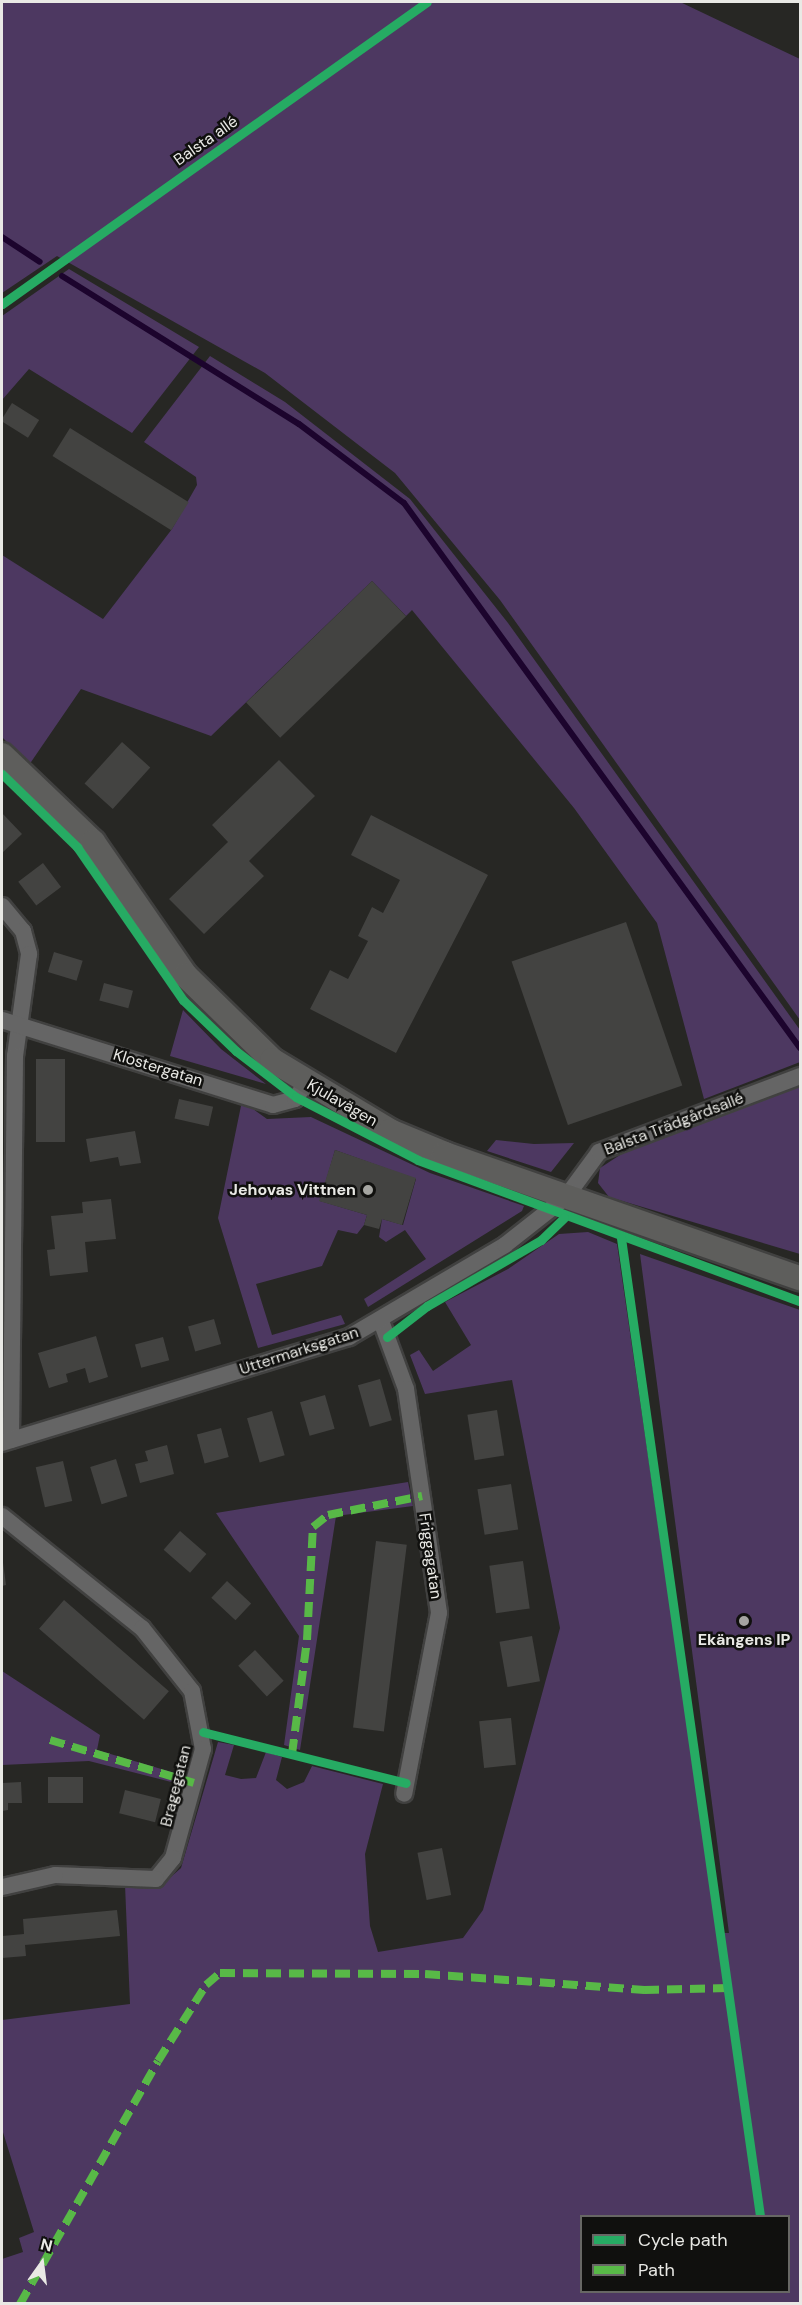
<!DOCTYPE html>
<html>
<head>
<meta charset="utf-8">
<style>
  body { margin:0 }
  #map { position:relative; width:802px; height:2305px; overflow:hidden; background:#272724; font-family:"DM Sans",sans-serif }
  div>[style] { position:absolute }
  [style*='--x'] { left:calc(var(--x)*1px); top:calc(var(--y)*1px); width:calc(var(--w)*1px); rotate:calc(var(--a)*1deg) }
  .green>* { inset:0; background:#4d3861 }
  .stream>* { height:6px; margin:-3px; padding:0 3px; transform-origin:3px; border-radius:3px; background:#1c042d }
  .building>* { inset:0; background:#434341; transform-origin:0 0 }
  .roads { filter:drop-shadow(2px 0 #414140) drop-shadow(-2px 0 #414140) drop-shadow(0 2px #414140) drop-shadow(0 -2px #414140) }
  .street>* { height:16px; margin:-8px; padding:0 8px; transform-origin:8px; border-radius:8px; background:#656565 }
  .secondary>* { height:24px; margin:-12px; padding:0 12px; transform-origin:12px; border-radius:12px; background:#5e5e5c }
  .quiet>* { height:8px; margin-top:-4px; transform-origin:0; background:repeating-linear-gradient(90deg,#58b947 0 15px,transparent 0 23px) }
  .cycleway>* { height:9px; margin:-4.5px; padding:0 4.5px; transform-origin:4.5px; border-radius:4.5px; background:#26ab63 }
  .dots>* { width:16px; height:16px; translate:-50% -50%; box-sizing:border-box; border:3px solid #10100e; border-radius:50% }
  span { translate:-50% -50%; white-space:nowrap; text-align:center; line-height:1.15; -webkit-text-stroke:5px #10100e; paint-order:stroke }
  .street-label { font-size:16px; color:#e9e9e5 }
  .poi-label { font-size:16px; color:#e9e9e5; font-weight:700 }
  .right { translate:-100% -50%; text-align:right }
  .frame { position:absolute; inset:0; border:3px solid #e9e9e5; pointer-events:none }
  .legend { position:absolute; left:580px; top:2215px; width:210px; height:78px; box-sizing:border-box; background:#10100e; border:2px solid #676764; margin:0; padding:8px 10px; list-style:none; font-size:18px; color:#e9e9e5 }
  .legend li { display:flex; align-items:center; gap:12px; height:30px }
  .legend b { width:30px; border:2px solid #676764 }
  .north { position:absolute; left:12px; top:2233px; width:60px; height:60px; -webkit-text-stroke:4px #10100e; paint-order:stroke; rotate:14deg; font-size:16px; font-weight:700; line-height:24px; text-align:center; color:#e9e9e5 }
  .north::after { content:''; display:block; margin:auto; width:21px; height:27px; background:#e9e9e5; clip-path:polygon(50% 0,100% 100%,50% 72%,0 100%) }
</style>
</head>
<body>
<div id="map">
  <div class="green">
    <i style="clip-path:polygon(2px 2px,680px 2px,800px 59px,800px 1020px,500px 600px,395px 473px,265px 373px,57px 256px,2px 293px)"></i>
    <i style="clip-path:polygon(69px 269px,199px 347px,132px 433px,29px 369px,2px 400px,2px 316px)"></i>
    <i style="clip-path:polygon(210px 356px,285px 402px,410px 499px,508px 623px,800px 1030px,800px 1062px,704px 1099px,657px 923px,574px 808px,412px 610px,406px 616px,372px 581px,211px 736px,81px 689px,29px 765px,2px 737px,2px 555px,103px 619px,172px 529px,197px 485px,196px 477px,144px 442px)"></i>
    <i style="clip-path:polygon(183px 1010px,221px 1049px,266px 1084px,170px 1056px)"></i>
    <i style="clip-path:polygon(800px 1086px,800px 1254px,609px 1197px,598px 1183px,600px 1168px,623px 1153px)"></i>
    <i style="clip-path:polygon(242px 1101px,267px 1119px,311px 1117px,430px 1173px,524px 1206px,522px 1211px,368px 1307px,364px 1299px,426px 1259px,405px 1230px,386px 1242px,379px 1237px,382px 1219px,403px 1225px,416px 1179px,335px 1150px,320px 1201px,367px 1215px,364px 1225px,357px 1234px,338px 1230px,322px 1266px,256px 1284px,272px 1335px,341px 1315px,345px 1324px,258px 1348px,218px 1218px)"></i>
    <i style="clip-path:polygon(496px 1140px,534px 1144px,574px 1143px,551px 1172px,487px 1151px)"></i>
    <i style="clip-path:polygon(evenodd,588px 1232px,617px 1244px,718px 1933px,729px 1933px,640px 1254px,800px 1310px,800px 2303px,2px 2303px,2px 2259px,23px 2252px,19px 2238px,34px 2232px,2px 2129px,2px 2020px,130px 2004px,125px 1885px,157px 1889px,181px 1868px,218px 1742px,234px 1745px,225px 1775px,241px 1779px,256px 1778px,266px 1752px,282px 1757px,276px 1780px,287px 1789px,304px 1782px,312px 1766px,383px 1784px,365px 1854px,370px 1926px,378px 1952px,463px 1938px,483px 1910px,560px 1628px,512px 1380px,425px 1394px,410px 1355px,419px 1350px,433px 1371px,471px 1345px,445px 1302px,508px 1269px,559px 1234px,588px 1232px,582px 2216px,788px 2216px,788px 2292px,582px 2292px,582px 2216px)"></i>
    <i style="clip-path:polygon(408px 1482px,413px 1506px,336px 1516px,300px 1750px,284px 1745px,299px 1636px,216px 1513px)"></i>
    <i style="clip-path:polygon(2px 1671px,100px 1735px,97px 1750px,185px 1776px,183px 1785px,89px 1761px,2px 1765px)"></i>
  </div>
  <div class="stream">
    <i style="--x:2;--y:237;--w:45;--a:33.3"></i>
    <i style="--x:62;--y:276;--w:279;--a:32"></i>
    <i style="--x:299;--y:424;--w:131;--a:37"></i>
    <i style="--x:404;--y:503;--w:674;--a:54"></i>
  </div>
  <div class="building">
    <i style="left:12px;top:403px;width:32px;height:21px;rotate:32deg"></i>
    <i style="left:70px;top:428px;width:140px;height:33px;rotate:32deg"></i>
    <i style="left:372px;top:581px;width:49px;height:175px;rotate:46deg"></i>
    <i style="left:122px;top:742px;width:38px;height:56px;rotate:42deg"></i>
    <i style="clip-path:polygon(279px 760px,315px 796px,249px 861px,264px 876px,204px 934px,169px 899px,228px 842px,212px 825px)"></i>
    <i style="clip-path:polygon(2px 813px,22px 834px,2px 853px)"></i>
    <i style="clip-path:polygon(371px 815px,488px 875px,396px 1053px,310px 1009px,330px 970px,348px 979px,368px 941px,358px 936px,372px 907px,383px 913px,400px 880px,351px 855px)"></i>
    <i style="left:43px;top:863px;width:30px;height:31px;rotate:53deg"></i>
    <i style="left:626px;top:922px;width:173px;height:121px;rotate:71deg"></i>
    <i style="left:54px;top:952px;width:30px;height:21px;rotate:17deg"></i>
    <i style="left:104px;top:983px;width:30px;height:18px;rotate:15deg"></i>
    <i style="left:36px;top:1059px;width:29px;height:83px"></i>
    <i style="left:179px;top:1099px;width:35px;height:20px;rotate:13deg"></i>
    <i style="clip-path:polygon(135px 1131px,141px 1163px,120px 1166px,118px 1157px,90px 1162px,86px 1139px)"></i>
    <i style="clip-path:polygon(335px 1150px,416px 1178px,402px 1225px,382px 1219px,379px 1229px,364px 1225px,367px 1215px,319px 1201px)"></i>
    <i style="clip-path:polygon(111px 1199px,116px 1239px,85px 1242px,88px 1272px,50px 1276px,47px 1250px,55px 1249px,51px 1216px,83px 1213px,82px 1202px)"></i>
    <i style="left:214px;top:1319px;width:26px;height:27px;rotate:74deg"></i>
    <i style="clip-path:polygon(96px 1336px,108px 1377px,89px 1383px,85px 1368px,66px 1374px,68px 1382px,49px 1388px,38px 1353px)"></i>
    <i style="left:163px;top:1337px;width:24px;height:29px;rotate:75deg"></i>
    <i style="left:380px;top:1379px;width:43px;height:23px;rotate:74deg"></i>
    <i style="left:325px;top:1395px;width:35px;height:26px;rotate:74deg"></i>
    <i style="left:497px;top:1410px;width:46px;height:30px;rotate:81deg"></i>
    <i style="left:272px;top:1411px;width:46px;height:26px;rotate:74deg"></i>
    <i style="left:221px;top:1428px;width:30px;height:25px;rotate:75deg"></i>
    <i style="clip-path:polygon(167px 1445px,174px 1474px,140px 1483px,135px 1464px,148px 1461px,145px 1451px)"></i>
    <i style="left:116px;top:1459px;width:39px;height:27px;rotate:73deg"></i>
    <i style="left:63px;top:1461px;width:41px;height:28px;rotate:77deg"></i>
    <i style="left:511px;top:1484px;width:46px;height:34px;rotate:81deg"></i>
    <i style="left:180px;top:1531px;width:35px;height:25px;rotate:41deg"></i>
    <i style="left:376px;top:1541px;width:31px;height:188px;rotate:7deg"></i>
    <i style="clip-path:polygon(2px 1555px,6px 1585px,2px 1586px)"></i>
    <i style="left:523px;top:1561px;width:48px;height:34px;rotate:82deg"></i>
    <i style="left:227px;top:1581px;width:33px;height:23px;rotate:43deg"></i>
    <i style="left:64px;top:1600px;width:139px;height:38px;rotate:41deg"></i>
    <i style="left:532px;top:1636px;width:46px;height:33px;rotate:80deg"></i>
    <i style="left:255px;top:1650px;width:42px;height:23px;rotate:47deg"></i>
    <i style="left:511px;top:1718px;width:47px;height:32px;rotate:84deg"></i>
    <i style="left:48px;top:1777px;width:35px;height:26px"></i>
    <i style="clip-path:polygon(21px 1782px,22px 1803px,8px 1803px,8px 1810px,2px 1811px,2px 1783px)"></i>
    <i style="left:125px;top:1790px;width:37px;height:24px;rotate:14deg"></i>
    <i style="left:442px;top:1848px;width:48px;height:25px;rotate:79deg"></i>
    <i style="clip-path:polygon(117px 1910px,120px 1936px,25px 1945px,26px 1956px,2px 1958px,2px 1936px,24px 1934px,23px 1919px)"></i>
  </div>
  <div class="roads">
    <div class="street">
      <i style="--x:2;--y:906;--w:33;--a:50"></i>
      <i style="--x:23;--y:931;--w:24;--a:75"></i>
      <i style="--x:29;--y:954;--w:103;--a:97.8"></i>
      <i style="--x:15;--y:1056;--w:384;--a:90.6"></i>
      <i style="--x:2;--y:1020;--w:284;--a:17.4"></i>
      <i style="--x:273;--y:1105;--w:23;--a:-15"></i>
      <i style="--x:295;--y:1099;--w:21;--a:-55"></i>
      <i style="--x:381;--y:1321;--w:72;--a:69.8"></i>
      <i style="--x:406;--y:1389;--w:226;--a:81.6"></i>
      <i style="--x:439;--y:1613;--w:184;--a:100.9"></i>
      <i style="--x:2;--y:1443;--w:363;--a:-17"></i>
      <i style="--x:349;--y:1337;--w:181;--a:-30.5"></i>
      <i style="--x:505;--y:1245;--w:78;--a:-38.2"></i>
      <i style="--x:566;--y:1197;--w:56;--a:-53.7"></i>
      <i style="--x:599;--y:1152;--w:215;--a:-20.7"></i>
      <i style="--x:2;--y:1516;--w:179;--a:38.7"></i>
      <i style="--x:142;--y:1628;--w:80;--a:51.6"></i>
      <i style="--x:192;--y:1691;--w:59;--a:79.3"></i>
      <i style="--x:203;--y:1749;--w:113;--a:105.4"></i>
      <i style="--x:173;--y:1858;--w:27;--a:129"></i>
      <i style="--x:156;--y:1879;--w:101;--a:-177.7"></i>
      <i style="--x:55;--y:1875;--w:54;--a:167.2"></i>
    </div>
    <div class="secondary">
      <i style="--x:2;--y:755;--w:126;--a:43.7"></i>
      <i style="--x:93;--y:842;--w:162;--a:55.3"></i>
      <i style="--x:185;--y:975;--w:122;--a:44.3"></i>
      <i style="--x:272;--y:1060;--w:138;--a:31"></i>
      <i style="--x:390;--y:1131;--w:60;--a:22.7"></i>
      <i style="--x:445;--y:1154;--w:376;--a:19.3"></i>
    </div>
  </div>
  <div class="quiet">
    <i style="--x:50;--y:1740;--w:150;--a:16.6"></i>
    <i style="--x:292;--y:1754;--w:115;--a:-82.5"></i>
    <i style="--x:307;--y:1640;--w:113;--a:-87"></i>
    <i style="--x:313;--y:1527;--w:19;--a:-39"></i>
    <i style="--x:328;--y:1515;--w:96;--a:-11.4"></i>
    <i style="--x:20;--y:2304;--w:279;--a:-60.4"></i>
    <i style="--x:158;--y:2061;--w:90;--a:-57.7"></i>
    <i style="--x:206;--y:1985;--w:18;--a:-41"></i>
    <i style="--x:220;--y:1973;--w:205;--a:0.3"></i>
    <i style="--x:425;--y:1974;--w:220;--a:4.2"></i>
    <i style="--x:644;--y:1990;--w:85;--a:-1.3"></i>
  </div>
  <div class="cycleway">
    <i style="--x:2;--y:304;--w:521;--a:-35.4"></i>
    <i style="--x:2;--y:774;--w:105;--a:44.2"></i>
    <i style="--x:77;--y:847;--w:186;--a:55.3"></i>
    <i style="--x:183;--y:1000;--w:74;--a:43.9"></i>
    <i style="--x:236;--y:1051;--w:76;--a:37.5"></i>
    <i style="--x:296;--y:1097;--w:137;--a:27.3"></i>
    <i style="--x:418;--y:1160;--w:407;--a:20.3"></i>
    <i style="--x:621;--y:1238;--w:988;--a:81.91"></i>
    <i style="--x:387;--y:1337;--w:51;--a:-37.8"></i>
    <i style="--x:427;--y:1306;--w:132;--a:-30.1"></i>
    <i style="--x:541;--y:1240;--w:32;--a:-44"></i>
    <i style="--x:203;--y:1732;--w:209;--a:14.1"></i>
  </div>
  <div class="dots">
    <i style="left:368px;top:1190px;background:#a5a5a1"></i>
    <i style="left:744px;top:1621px;background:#a5a5a1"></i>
  </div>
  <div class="street-label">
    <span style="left:206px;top:141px;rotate:-35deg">Balsta allé</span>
    <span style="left:158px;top:1068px;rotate:17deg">Klostergatan</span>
    <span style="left:342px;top:1103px;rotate:30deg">Kjulavägen</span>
    <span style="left:674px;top:1124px;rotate:-21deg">Balsta Trädgårdsallé</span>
    <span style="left:299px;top:1351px;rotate:-18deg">Uttermarksgatan</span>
    <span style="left:430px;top:1556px;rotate:82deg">Friggagatan</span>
    <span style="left:176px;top:1786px;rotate:-76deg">Bragegatan</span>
  </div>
  <div class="poi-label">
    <span class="right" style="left:356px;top:1190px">Jehovas Vittnen</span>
    <span style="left:744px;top:1640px">Ekängens IP</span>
  </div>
  <div class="frame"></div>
  <ul class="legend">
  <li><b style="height:8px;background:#26ab63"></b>Cycle path</li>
  <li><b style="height:8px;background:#58b947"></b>Path</li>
  </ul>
  <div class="north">N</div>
</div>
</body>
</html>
